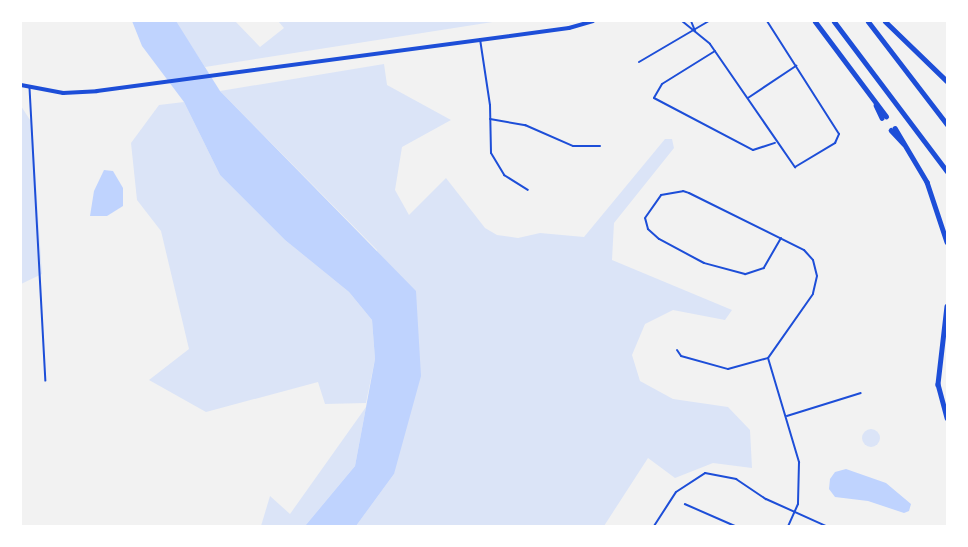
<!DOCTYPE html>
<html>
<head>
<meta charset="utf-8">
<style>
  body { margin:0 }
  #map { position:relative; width:968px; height:547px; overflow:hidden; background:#f2f2f2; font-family:"Golos Text",sans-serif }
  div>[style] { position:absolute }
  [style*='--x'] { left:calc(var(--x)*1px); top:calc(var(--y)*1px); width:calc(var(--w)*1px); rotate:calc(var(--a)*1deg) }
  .green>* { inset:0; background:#dbe4f7 }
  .round { border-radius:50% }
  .water>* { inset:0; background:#bfd3fe }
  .service>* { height:1.5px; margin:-0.75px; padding:0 0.75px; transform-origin:0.75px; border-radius:0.75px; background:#1d4ed8 }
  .minor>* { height:2px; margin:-1px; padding:0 1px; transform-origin:1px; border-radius:1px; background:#1d4ed8 }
  .secondary>* { height:4px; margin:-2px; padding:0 2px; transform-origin:2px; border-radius:2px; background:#1d4ed8 }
  .motorway>* { height:4.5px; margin:-2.25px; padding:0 2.25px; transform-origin:2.25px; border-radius:2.25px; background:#1d4ed8 }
  span { translate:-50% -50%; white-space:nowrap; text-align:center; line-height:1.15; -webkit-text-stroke:5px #fff; paint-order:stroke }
  .frame { position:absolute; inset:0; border:22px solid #fff; pointer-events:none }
</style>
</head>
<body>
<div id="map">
  <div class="green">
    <i style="clip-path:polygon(175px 21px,235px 21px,260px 47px,284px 28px,278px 21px,499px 21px,205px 67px)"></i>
    <i style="clip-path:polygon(384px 64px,387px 85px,451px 120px,402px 147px,395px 190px,409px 215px,446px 178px,485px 228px,497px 235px,518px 238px,540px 233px,584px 237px,665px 139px,672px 139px,674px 148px,614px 223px,612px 260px,732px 310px,725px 320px,673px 310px,645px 324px,632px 355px,640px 381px,673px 399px,728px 407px,750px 430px,752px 468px,713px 463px,675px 478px,648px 458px,604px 526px,356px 526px,394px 474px,377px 250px,220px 91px)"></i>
    <i style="clip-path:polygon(184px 102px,220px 175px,285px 240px,349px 292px,372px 320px,375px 359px,366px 403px,325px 404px,318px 382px,206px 412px,149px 380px,189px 349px,161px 231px,137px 200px,131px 143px,159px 105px)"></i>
    <i style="clip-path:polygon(21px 106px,32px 123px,42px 274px,21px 284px)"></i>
    <i style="clip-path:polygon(366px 407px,355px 466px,305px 526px,261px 526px,270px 496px,290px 514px)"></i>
    <i class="round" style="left:862px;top:429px;width:18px;height:18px"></i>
  </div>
  <div class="water">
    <i style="clip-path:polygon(132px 21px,176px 21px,220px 91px,416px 291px,421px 376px,394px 474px,356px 526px,305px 526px,355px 466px,375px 359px,372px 320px,349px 292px,285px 240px,220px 175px,184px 102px,142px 46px)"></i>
    <i style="clip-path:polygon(104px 170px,113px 171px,123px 188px,123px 206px,107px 216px,90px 216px,94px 191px)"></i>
    <i style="clip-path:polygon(846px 469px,886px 483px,911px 504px,909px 511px,904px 513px,868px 501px,835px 497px,829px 489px,830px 479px,835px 472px)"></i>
  </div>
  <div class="service">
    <i style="--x:30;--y:88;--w:293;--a:86.9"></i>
    <i style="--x:748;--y:98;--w:58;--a:-33.7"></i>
    <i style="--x:787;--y:416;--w:77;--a:-17.3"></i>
    <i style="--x:685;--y:504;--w:55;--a:23.7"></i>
  </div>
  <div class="minor">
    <i style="--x:682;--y:21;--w:36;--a:39"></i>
    <i style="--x:710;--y:44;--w:150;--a:55.4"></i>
    <i style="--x:795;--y:167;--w:47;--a:-31"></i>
    <i style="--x:835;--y:143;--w:10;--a:-66"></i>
    <i style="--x:839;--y:134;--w:134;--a:-122.5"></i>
    <i style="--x:691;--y:21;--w:11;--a:68"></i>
    <i style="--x:480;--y:39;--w:67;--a:81.4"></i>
    <i style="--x:490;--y:105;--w:48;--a:88.8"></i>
    <i style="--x:491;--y:153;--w:26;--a:59"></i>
    <i style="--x:504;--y:175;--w:28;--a:32"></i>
    <i style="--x:715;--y:51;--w:62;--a:148.1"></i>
    <i style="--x:662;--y:84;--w:16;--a:120"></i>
    <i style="--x:654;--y:98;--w:112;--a:27.7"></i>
    <i style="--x:753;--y:150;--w:23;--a:-18"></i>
    <i style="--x:639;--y:62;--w:81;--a:-30.4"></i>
    <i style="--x:490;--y:119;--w:36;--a:10"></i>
    <i style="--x:525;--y:125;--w:52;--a:23.6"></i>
    <i style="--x:573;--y:146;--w:27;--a:0"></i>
    <i style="--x:781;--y:238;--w:34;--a:120"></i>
    <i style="--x:764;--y:268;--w:20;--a:162"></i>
    <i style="--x:745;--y:274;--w:42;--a:-165"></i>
    <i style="--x:704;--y:263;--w:51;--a:-151.9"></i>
    <i style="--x:659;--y:239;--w:15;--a:-138"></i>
    <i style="--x:648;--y:229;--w:11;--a:-105"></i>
    <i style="--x:645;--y:218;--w:28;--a:-55"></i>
    <i style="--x:661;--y:195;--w:22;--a:-10"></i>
    <i style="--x:683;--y:191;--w:6;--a:18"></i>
    <i style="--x:689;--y:193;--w:128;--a:26.4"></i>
    <i style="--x:804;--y:250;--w:13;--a:48"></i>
    <i style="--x:813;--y:260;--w:16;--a:76"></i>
    <i style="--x:817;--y:276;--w:18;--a:103"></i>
    <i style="--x:813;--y:294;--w:78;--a:125.1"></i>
    <i style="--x:768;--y:358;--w:109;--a:73.4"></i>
    <i style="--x:799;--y:462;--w:42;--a:91.4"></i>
    <i style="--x:798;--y:504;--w:24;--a:114"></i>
    <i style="--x:677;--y:350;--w:7;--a:56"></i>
    <i style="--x:681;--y:356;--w:49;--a:15.5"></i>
    <i style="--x:728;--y:369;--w:41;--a:-15.4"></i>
    <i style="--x:654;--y:526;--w:40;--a:-57.1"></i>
    <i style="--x:676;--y:492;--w:35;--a:-33"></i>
    <i style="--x:705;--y:473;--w:32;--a:11"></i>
    <i style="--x:736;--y:479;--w:36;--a:34"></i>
    <i style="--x:766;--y:499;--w:66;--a:24.2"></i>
  </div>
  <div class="secondary">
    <i style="--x:21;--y:85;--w:43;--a:10.8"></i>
    <i style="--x:63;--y:93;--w:34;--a:-3"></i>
    <i style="--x:97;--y:91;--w:476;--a:-7.6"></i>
    <i style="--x:569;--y:28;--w:25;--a:-16"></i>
  </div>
  <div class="motorway">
    <i style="--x:815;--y:21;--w:119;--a:53.2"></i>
    <i style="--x:834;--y:21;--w:188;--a:53"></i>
    <i style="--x:868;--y:21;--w:130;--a:52.5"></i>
    <i style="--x:885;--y:21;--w:86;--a:44.1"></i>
    <i style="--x:876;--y:105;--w:14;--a:65"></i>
    <i style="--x:895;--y:128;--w:63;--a:59.3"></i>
    <i style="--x:927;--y:182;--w:63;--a:71.6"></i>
    <i style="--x:891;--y:130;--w:18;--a:47"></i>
    <i style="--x:947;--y:306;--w:79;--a:96.6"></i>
    <i style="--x:938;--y:384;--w:35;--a:75"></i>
  </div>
  <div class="frame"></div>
</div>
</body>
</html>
